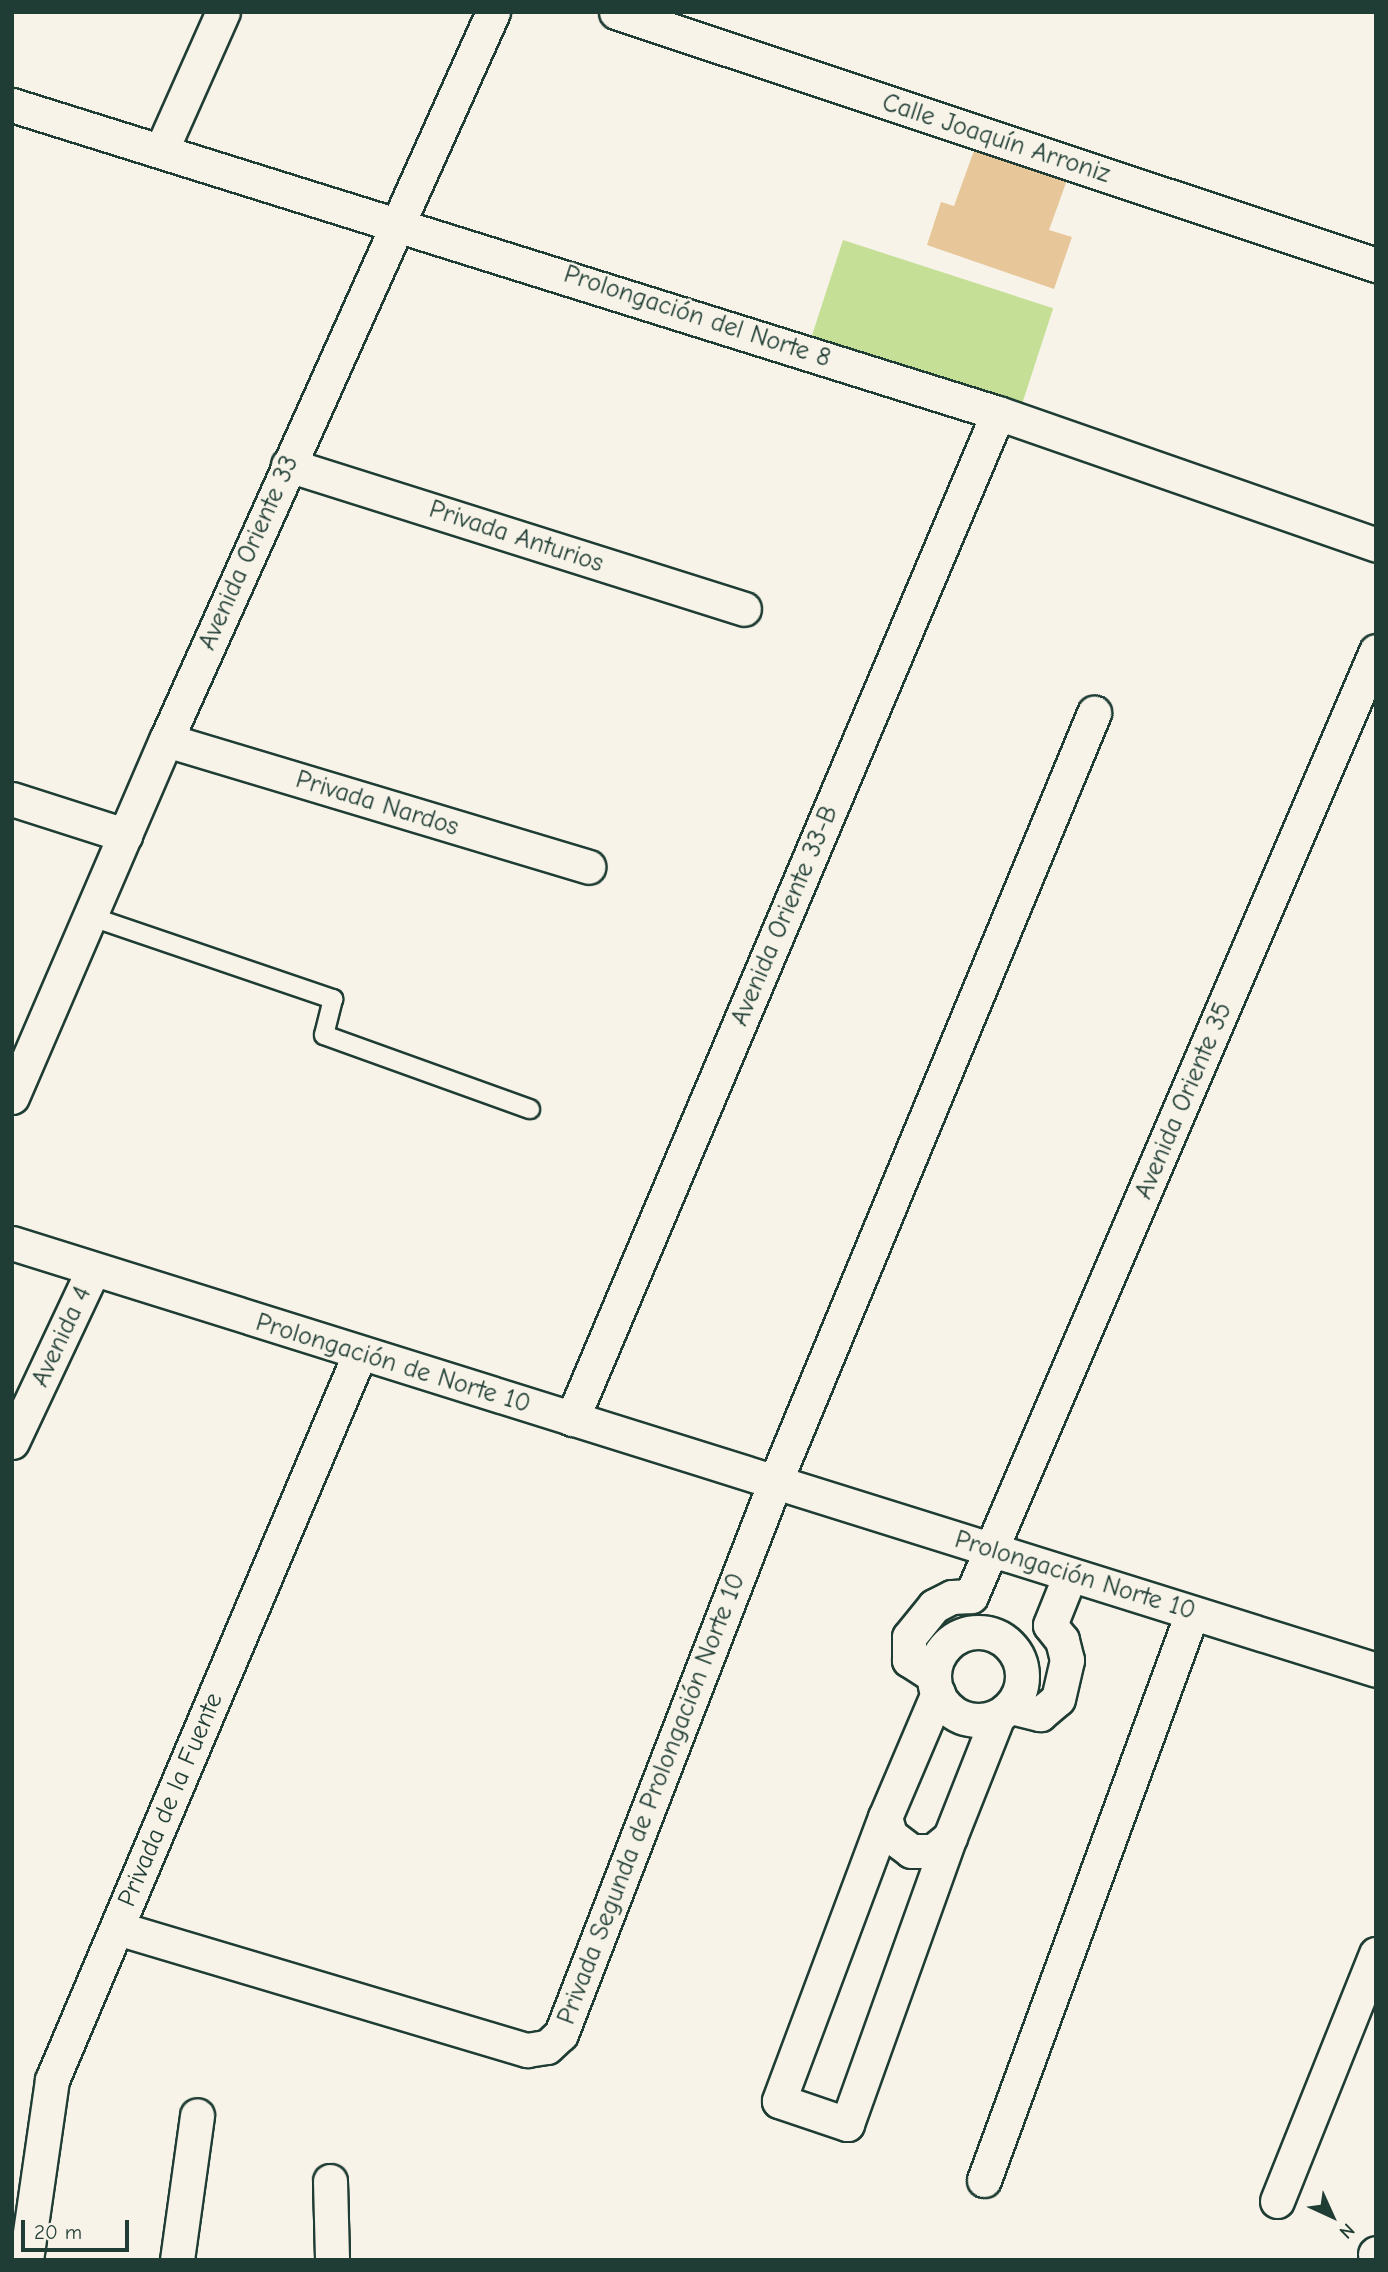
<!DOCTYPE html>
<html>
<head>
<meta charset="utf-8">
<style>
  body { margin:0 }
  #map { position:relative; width:1388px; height:2272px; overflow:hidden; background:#f7f3e8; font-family:"Comic Neue",sans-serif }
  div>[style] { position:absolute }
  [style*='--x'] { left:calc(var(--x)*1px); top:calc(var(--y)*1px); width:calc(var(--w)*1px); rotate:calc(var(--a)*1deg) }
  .green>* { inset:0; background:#c5df96; transform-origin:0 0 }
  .building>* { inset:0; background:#e7c699 }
  .roads { filter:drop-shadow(2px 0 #1f3d34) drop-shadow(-2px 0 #1f3d34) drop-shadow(0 2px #1f3d34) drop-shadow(0 -2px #1f3d34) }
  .service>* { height:18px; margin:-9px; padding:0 9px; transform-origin:9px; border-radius:9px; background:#f7f3e8 }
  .minor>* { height:33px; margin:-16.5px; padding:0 16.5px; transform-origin:16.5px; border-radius:16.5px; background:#f7f3e8 }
  .minor>.ring { margin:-16.5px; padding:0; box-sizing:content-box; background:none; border:33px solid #f7f3e8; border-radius:50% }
  span { translate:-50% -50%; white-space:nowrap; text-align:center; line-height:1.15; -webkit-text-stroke:5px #f7f3e8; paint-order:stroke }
  .street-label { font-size:26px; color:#1f3d34 }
  .frame { position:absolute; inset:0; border:14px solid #1f3d34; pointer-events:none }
  .north { position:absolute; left:1297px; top:2181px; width:70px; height:70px; -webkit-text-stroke:5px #f7f3e8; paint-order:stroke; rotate:135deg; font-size:19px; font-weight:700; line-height:28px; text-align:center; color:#1f3d34 }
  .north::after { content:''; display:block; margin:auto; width:24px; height:32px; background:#1f3d34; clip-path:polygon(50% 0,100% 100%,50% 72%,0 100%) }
  .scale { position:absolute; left:21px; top:2220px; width:108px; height:32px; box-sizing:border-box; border:4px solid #1f3d34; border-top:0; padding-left:9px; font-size:21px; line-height:24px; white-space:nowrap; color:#1f3d34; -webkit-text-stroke:5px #f7f3e8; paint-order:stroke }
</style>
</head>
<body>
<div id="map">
  <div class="green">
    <i style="left:843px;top:240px;width:221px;height:101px;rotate:18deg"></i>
  </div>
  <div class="building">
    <i style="clip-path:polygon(975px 148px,1067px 180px,1049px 230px,1072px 237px,1054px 289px,927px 245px,941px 202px,954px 206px)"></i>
  </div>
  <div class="roads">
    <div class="service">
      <i style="--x:92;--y:917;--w:255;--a:18.8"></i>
      <i style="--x:333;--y:999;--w:37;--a:104"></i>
      <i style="--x:324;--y:1035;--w:219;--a:19.8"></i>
    </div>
    <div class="minor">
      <i style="--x:616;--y:12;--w:801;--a:18.41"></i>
      <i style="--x:12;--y:105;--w:1033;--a:17.35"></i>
      <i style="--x:998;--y:413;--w:400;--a:19.2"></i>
      <i style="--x:161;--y:151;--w:152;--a:-66"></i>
      <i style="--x:288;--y:465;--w:478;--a:17.5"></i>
      <i style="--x:166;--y:740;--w:441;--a:16.7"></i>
      <i style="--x:12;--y:799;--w:119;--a:17.7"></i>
      <i style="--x:12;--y:1097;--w:389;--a:-66.7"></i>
      <i style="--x:166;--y:740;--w:798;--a:-65.81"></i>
      <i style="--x:12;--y:1243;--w:1429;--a:17.38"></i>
      <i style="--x:572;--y:1419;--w:1092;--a:-67.05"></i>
      <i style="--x:12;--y:1442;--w:190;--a:-64.8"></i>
      <i class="ring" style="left:934px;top:1632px;width:55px;height:55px"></i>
      <i style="--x:934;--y:1676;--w:30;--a:-147"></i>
      <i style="--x:909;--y:1660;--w:23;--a:-90"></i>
      <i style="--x:909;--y:1637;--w:40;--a:-51"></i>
      <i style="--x:934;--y:1606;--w:20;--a:-27"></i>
      <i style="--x:952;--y:1597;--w:19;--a:-3"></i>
      <i style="--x:971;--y:1596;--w:1028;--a:-66.8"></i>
      <i style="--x:938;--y:1693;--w:135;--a:113.1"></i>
      <i style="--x:885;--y:1817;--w:19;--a:74"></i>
      <i style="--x:890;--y:1835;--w:26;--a:37"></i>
      <i style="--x:911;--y:1851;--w:22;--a:0"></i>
      <i style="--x:933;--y:1851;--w:22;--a:-39"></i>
      <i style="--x:950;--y:1837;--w:130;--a:-68.4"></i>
      <i style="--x:1011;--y:1707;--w:30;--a:14"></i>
      <i style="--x:1040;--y:1714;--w:23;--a:-40"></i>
      <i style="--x:1058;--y:1699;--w:40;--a:-77"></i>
      <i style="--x:1067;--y:1660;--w:21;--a:-104"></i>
      <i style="--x:1062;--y:1640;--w:19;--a:-129"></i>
      <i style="--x:1050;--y:1625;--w:54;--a:-68.2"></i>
      <i style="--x:885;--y:1817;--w:303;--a:110.5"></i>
      <i style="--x:779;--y:2101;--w:72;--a:18.7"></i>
      <i style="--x:847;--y:2124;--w:305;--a:-70.3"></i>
      <i style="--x:117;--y:1928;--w:428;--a:16.6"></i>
      <i style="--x:527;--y:2050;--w:20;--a:-9"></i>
      <i style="--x:547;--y:2047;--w:19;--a:-43"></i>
      <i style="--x:561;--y:2034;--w:592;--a:-68.81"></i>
      <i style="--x:775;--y:1482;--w:833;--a:-67.47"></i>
      <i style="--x:984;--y:2180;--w:604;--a:-69.85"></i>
      <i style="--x:330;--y:2181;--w:79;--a:88.5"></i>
      <i style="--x:1277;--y:2201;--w:266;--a:-68.2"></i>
      <i style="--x:1375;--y:2254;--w:1;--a:-45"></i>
      <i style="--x:26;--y:2260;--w:182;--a:-81.8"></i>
      <i style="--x:52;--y:2080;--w:790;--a:-67.04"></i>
      <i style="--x:177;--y:2260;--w:146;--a:-82.1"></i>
    </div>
  </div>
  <div class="street-label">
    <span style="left:996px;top:139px;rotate:18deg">Calle Joaquín Arroniz</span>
    <span style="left:697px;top:317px;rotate:18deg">Prolongación del Norte 8</span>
    <span style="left:516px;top:537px;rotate:18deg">Privada Anturios</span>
    <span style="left:249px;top:553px;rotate:-66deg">Avenida Oriente 33</span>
    <span style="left:377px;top:804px;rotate:17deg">Privada Nardos</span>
    <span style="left:785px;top:916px;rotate:-67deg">Avenida Oriente 33-B</span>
    <span style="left:1184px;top:1101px;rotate:-67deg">Avenida Oriente 35</span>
    <span style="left:62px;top:1337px;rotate:-65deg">Avenida 4</span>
    <span style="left:393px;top:1364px;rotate:17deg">Prolongación de Norte 10</span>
    <span style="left:1075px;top:1576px;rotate:17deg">Prolongación Norte 10</span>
    <span style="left:652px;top:1799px;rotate:-69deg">Privada Segunda de Prolongación Norte 10</span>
    <span style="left:171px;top:1800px;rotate:-67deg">Privada de la Fuente</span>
  </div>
  <div class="frame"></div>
  <div class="north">N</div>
  <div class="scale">20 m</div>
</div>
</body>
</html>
